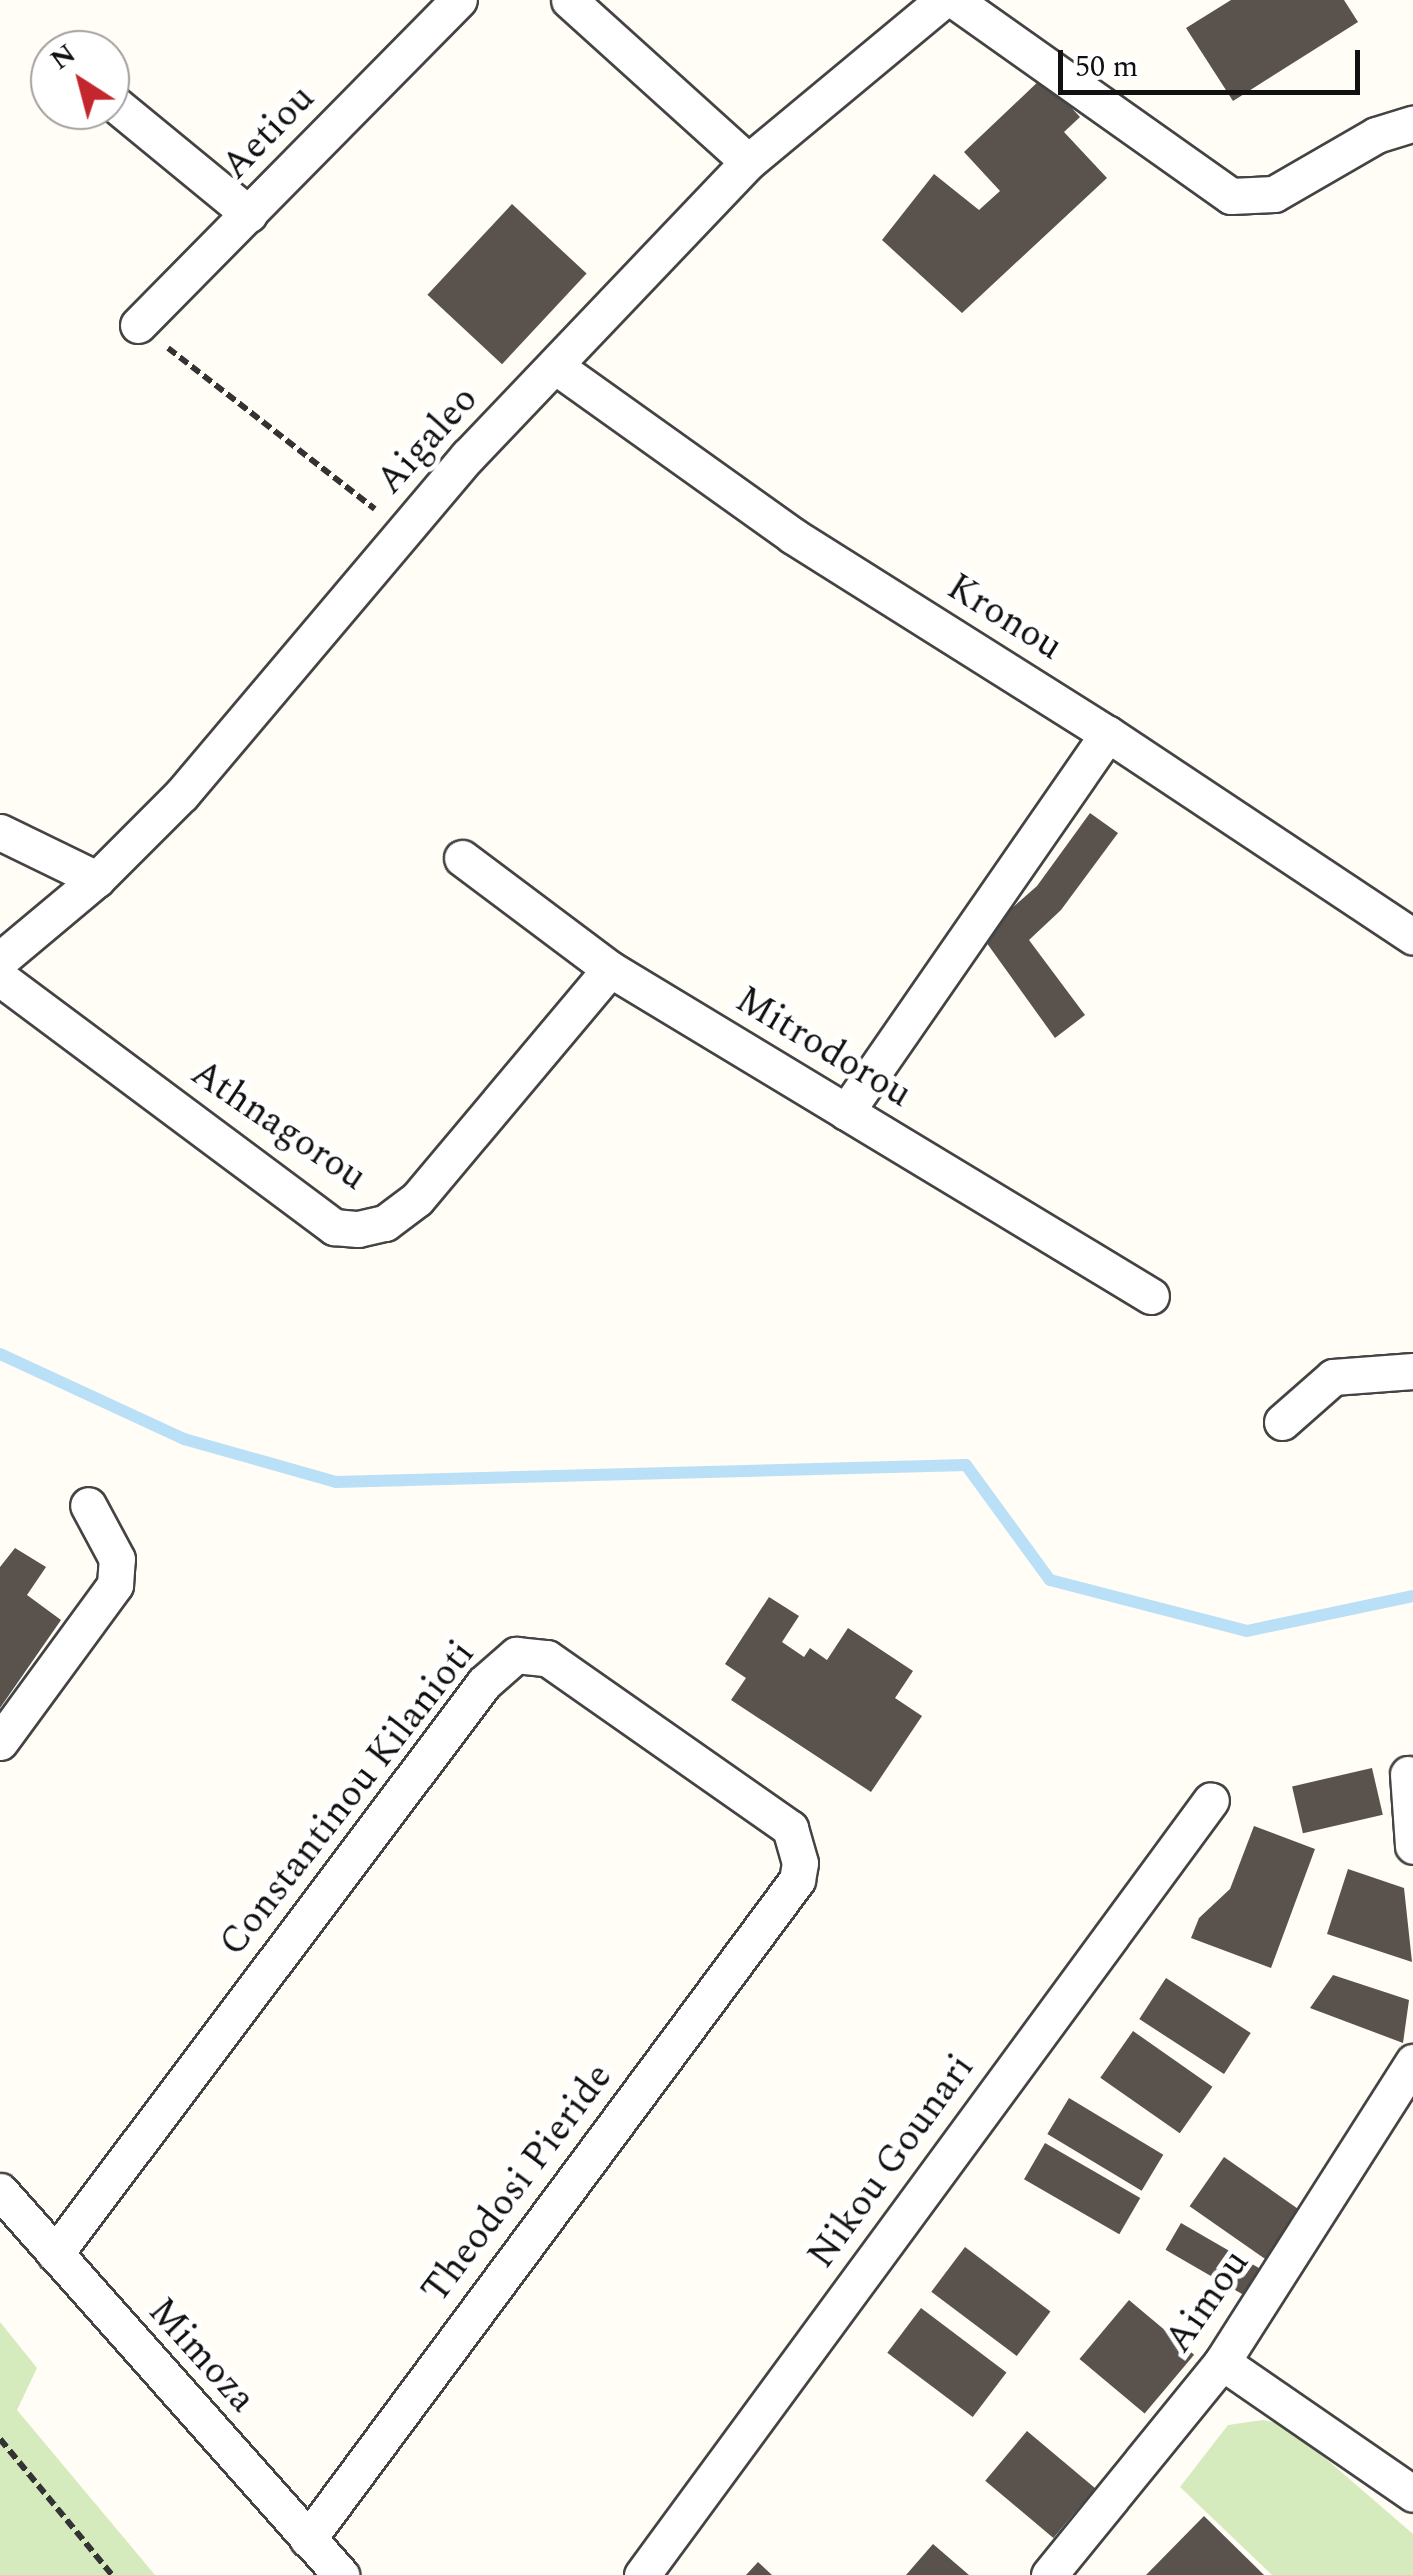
<!DOCTYPE html>
<html>
<head>
<meta charset="utf-8">
<style>
  body { margin:0 }
  #map { position:relative; width:1413px; height:2575px; overflow:hidden; background:#fffdf5; font-family:Spectral,serif }
  div>[style] { position:absolute }
  [style*='--x'] { left:calc(var(--x)*1px); top:calc(var(--y)*1px); width:calc(var(--w)*1px); rotate:calc(var(--a)*1deg) }
  .green>* { inset:0; background:#d5ebbd }
  .stream>* { height:12px; margin:-6px; padding:0 6px; transform-origin:6px; border-radius:6px; background:#b9e0f7 }
  .building>* { inset:0; background:#5a524d; transform-origin:0 0 }
  .path>* { height:6px; margin-top:-3px; transform-origin:0; background:repeating-linear-gradient(90deg,#333 0 10px,transparent 0 15px) }
  .roads { filter:drop-shadow(2px 0 #444) drop-shadow(-2px 0 #444) drop-shadow(0 2px #444) drop-shadow(0 -2px #444) }
  .minor>* { height:35px; margin:-17.5px; padding:0 17.5px; transform-origin:17.5px; border-radius:17.5px; background:#fff }
  span { translate:-50% -50%; white-space:nowrap; text-align:center; line-height:1.15; -webkit-text-stroke:10px #fff; paint-order:stroke }
  .street-label { font-size:38px; color:#111 }
  .north { position:absolute; left:30px; top:30px; width:100px; height:100px; box-sizing:border-box; background:#fff; border:2px solid #a0a0a0; border-radius:50%; rotate:324deg; font-size:28px; font-weight:700; line-height:40px; text-align:center; color:#111 }
  .north::after { content:''; display:block; margin:auto; width:35px; height:45px; background:#c4262e; clip-path:polygon(50% 0,100% 100%,50% 72%,0 100%) }
  .scale { position:absolute; left:1058px; top:50px; width:302px; height:45px; box-sizing:border-box; border:5px solid #111; border-top:0; padding-left:12px; font-size:30px; line-height:35px; white-space:nowrap; color:#111; -webkit-text-stroke:8px #fff; paint-order:stroke }
</style>
</head>
<body>
<div id="map">
  <div class="green">
    <i style="clip-path:polygon(0 2322px,37px 2368px,17px 2410px,155px 2575px,0 2575px)"></i>
    <i style="clip-path:polygon(1263px 2420px,1287px 2425px,1413px 2534px,1413px 2575px,1272px 2575px,1180px 2487px,1228px 2425px)"></i>
  </div>
  <div class="stream">
    <i style="--x:0;--y:1354;--w:203;--a:24.8"></i>
    <i style="--x:184;--y:1439;--w:158;--a:15.8"></i>
    <i style="--x:336;--y:1482;--w:630;--a:-1.55"></i>
    <i style="--x:966;--y:1465;--w:142;--a:53.9"></i>
    <i style="--x:1050;--y:1580;--w:203;--a:14.5"></i>
    <i style="--x:1247;--y:1631;--w:170;--a:-11.9"></i>
  </div>
  <div class="building">
    <i style="clip-path:polygon(1231px 0,1344px 0,1358px 22px,1233px 101px,1186px 28px)"></i>
    <i style="clip-path:polygon(1043px 77px,1080px 117px,1064px 132px,1107px 178px,962px 313px,882px 240px,934px 174px,979px 210px,1000px 191px,964px 152px)"></i>
    <i style="left:512px;top:204px;width:102px;height:124px;rotate:43deg"></i>
    <i style="clip-path:polygon(1090px 813px,1118px 833px,1061px 910px,1029px 940px,1085px 1015px,1055px 1038px,981px 935px,1037px 886px)"></i>
    <i style="clip-path:polygon(15px 1548px,46px 1567px,27px 1595px,61px 1620px,0 1708px,0 1567px)"></i>
    <i style="clip-path:polygon(769px 1597px,799px 1616px,782px 1642px,804px 1657px,810px 1648px,827px 1660px,848px 1628px,913px 1671px,895px 1698px,922px 1716px,871px 1792px,731px 1700px,746px 1678px,725px 1664px)"></i>
    <i style="left:1372px;top:1768px;width:48px;height:82px;rotate:77deg"></i>
    <i style="clip-path:polygon(1254px 1826px,1315px 1849px,1271px 1968px,1191px 1938px,1199px 1918px,1230px 1889px)"></i>
    <i style="clip-path:polygon(1348px 1869px,1404px 1888px,1412px 1962px,1327px 1934px)"></i>
    <i style="clip-path:polygon(1333px 1975px,1409px 2000px,1403px 2043px,1310px 2008px)"></i>
    <i style="left:1166px;top:1978px;width:101px;height:49px;rotate:33deg"></i>
    <i style="left:1133px;top:2031px;width:97px;height:57px;rotate:35deg"></i>
    <i style="left:1069px;top:2098px;width:110px;height:42px;rotate:31deg"></i>
    <i style="left:1045px;top:2143px;width:110px;height:42px;rotate:30deg"></i>
    <i style="left:1224px;top:2157px;width:98px;height:60px;rotate:35deg"></i>
    <i style="left:1181px;top:2223px;width:98px;height:31px;rotate:30deg"></i>
    <i style="left:965px;top:2247px;width:107px;height:56px;rotate:37deg"></i>
    <i style="left:1129px;top:2300px;width:85px;height:77px;rotate:40deg"></i>
    <i style="left:921px;top:2308px;width:107px;height:56px;rotate:37deg"></i>
    <i style="left:1027px;top:2431px;width:89px;height:65px;rotate:40deg"></i>
    <i style="clip-path:polygon(1204px 2516px,1264px 2575px,1146px 2575px)"></i>
    <i style="clip-path:polygon(933px 2544px,969px 2575px,906px 2575px)"></i>
    <i style="clip-path:polygon(758px 2562px,772px 2575px,746px 2575px)"></i>
  </div>
  <div class="path">
    <i style="--x:168;--y:348;--w:262;--a:37.9"></i>
    <i style="--x:0;--y:2439;--w:176;--a:50.5"></i>
  </div>
  <div class="roads">
    <div class="minor">
      <i style="--x:569;--y:0;--w:241;--a:42.1"></i>
      <i style="--x:954;--y:0;--w:339;--a:35.3"></i>
      <i style="--x:1231;--y:196;--w:43;--a:-2.7"></i>
      <i style="--x:1274;--y:194;--w:118;--a:-30"></i>
      <i style="--x:1376;--y:135;--w:39;--a:-17"></i>
      <i style="--x:110;--y:100;--w:180;--a:39.4"></i>
      <i style="--x:138;--y:325;--w:457;--a:-45.4"></i>
      <i style="--x:555;--y:366;--w:292;--a:35.5"></i>
      <i style="--x:793;--y:536;--w:372;--a:32.2"></i>
      <i style="--x:1108;--y:734;--w:366;--a:33.6"></i>
      <i style="--x:0;--y:832;--w:108;--a:25.9"></i>
      <i style="--x:462;--y:858;--w:185;--a:36.9"></i>
      <i style="--x:610;--y:969;--w:632;--a:31.15"></i>
      <i style="--x:0;--y:960;--w:126;--a:-39.9"></i>
      <i style="--x:97;--y:879;--w:120;--a:-45"></i>
      <i style="--x:182;--y:794;--w:443;--a:-49.8"></i>
      <i style="--x:468;--y:456;--w:406;--a:-46.4"></i>
      <i style="--x:748;--y:162;--w:254;--a:-39.7"></i>
      <i style="--x:0;--y:978;--w:417;--a:36.7"></i>
      <i style="--x:334;--y:1227;--w:24;--a:5"></i>
      <i style="--x:358;--y:1229;--w:28;--a:-13"></i>
      <i style="--x:385;--y:1223;--w:40;--a:-37"></i>
      <i style="--x:417;--y:1199;--w:300;--a:-50"></i>
      <i style="--x:846;--y:1112;--w:460;--a:-55.3"></i>
      <i style="--x:1282;--y:1422;--w:68;--a:-41.4"></i>
      <i style="--x:1333;--y:1377;--w:80;--a:-4.3"></i>
      <i style="--x:0;--y:1742;--w:195;--a:-53.8"></i>
      <i style="--x:115;--y:1585;--w:26;--a:-86"></i>
      <i style="--x:117;--y:1559;--w:61;--a:-118.2"></i>
      <i style="--x:1408;--y:1774;--w:72;--a:86"></i>
      <i style="--x:0;--y:2191;--w:514;--a:48.39"></i>
      <i style="--x:55;--y:2254;--w:714;--a:-53.08"></i>
      <i style="--x:484;--y:1683;--w:43;--a:-41.2"></i>
      <i style="--x:516;--y:1655;--w:31;--a:6"></i>
      <i style="--x:547;--y:1658;--w:297;--a:35"></i>
      <i style="--x:790;--y:1828;--w:36;--a:74"></i>
      <i style="--x:800;--y:1863;--w:17;--a:100"></i>
      <i style="--x:797;--y:1880;--w:821;--a:126.58"></i>
      <i style="--x:1222;--y:2362;--w:232;--a:34.6"></i>
      <i style="--x:642;--y:2575;--w:961;--a:-53.71"></i>
      <i style="--x:1049;--y:2575;--w:274;--a:-50.9"></i>
      <i style="--x:1222;--y:2362;--w:356;--a:-57.5"></i>
    </div>
  </div>
  <div class="street-label">
    <span style="left:269px;top:133px;rotate:-46deg">Aetiou</span>
    <span style="left:428px;top:441px;rotate:-48deg">Aigaleo</span>
    <span style="left:1004px;top:618px;rotate:32deg">Kronou</span>
    <span style="left:823px;top:1048px;rotate:31deg">Mitrodorou</span>
    <span style="left:278px;top:1126px;rotate:34deg">Athnagorou</span>
    <span style="left:348px;top:1799px;rotate:-52deg">Constantinou Kilanioti</span>
    <span style="left:892px;top:2162px;rotate:-54deg">Nikou Gounari</span>
    <span style="left:518px;top:2184px;rotate:-53deg">Theodosi Pieride</span>
    <span style="left:1208px;top:2302px;rotate:-55deg">Aimou</span>
    <span style="left:201px;top:2356px;rotate:48deg">Mimoza</span>
  </div>
  <div class="north">N</div>
  <div class="scale">50 m</div>
</div>
</body>
</html>
